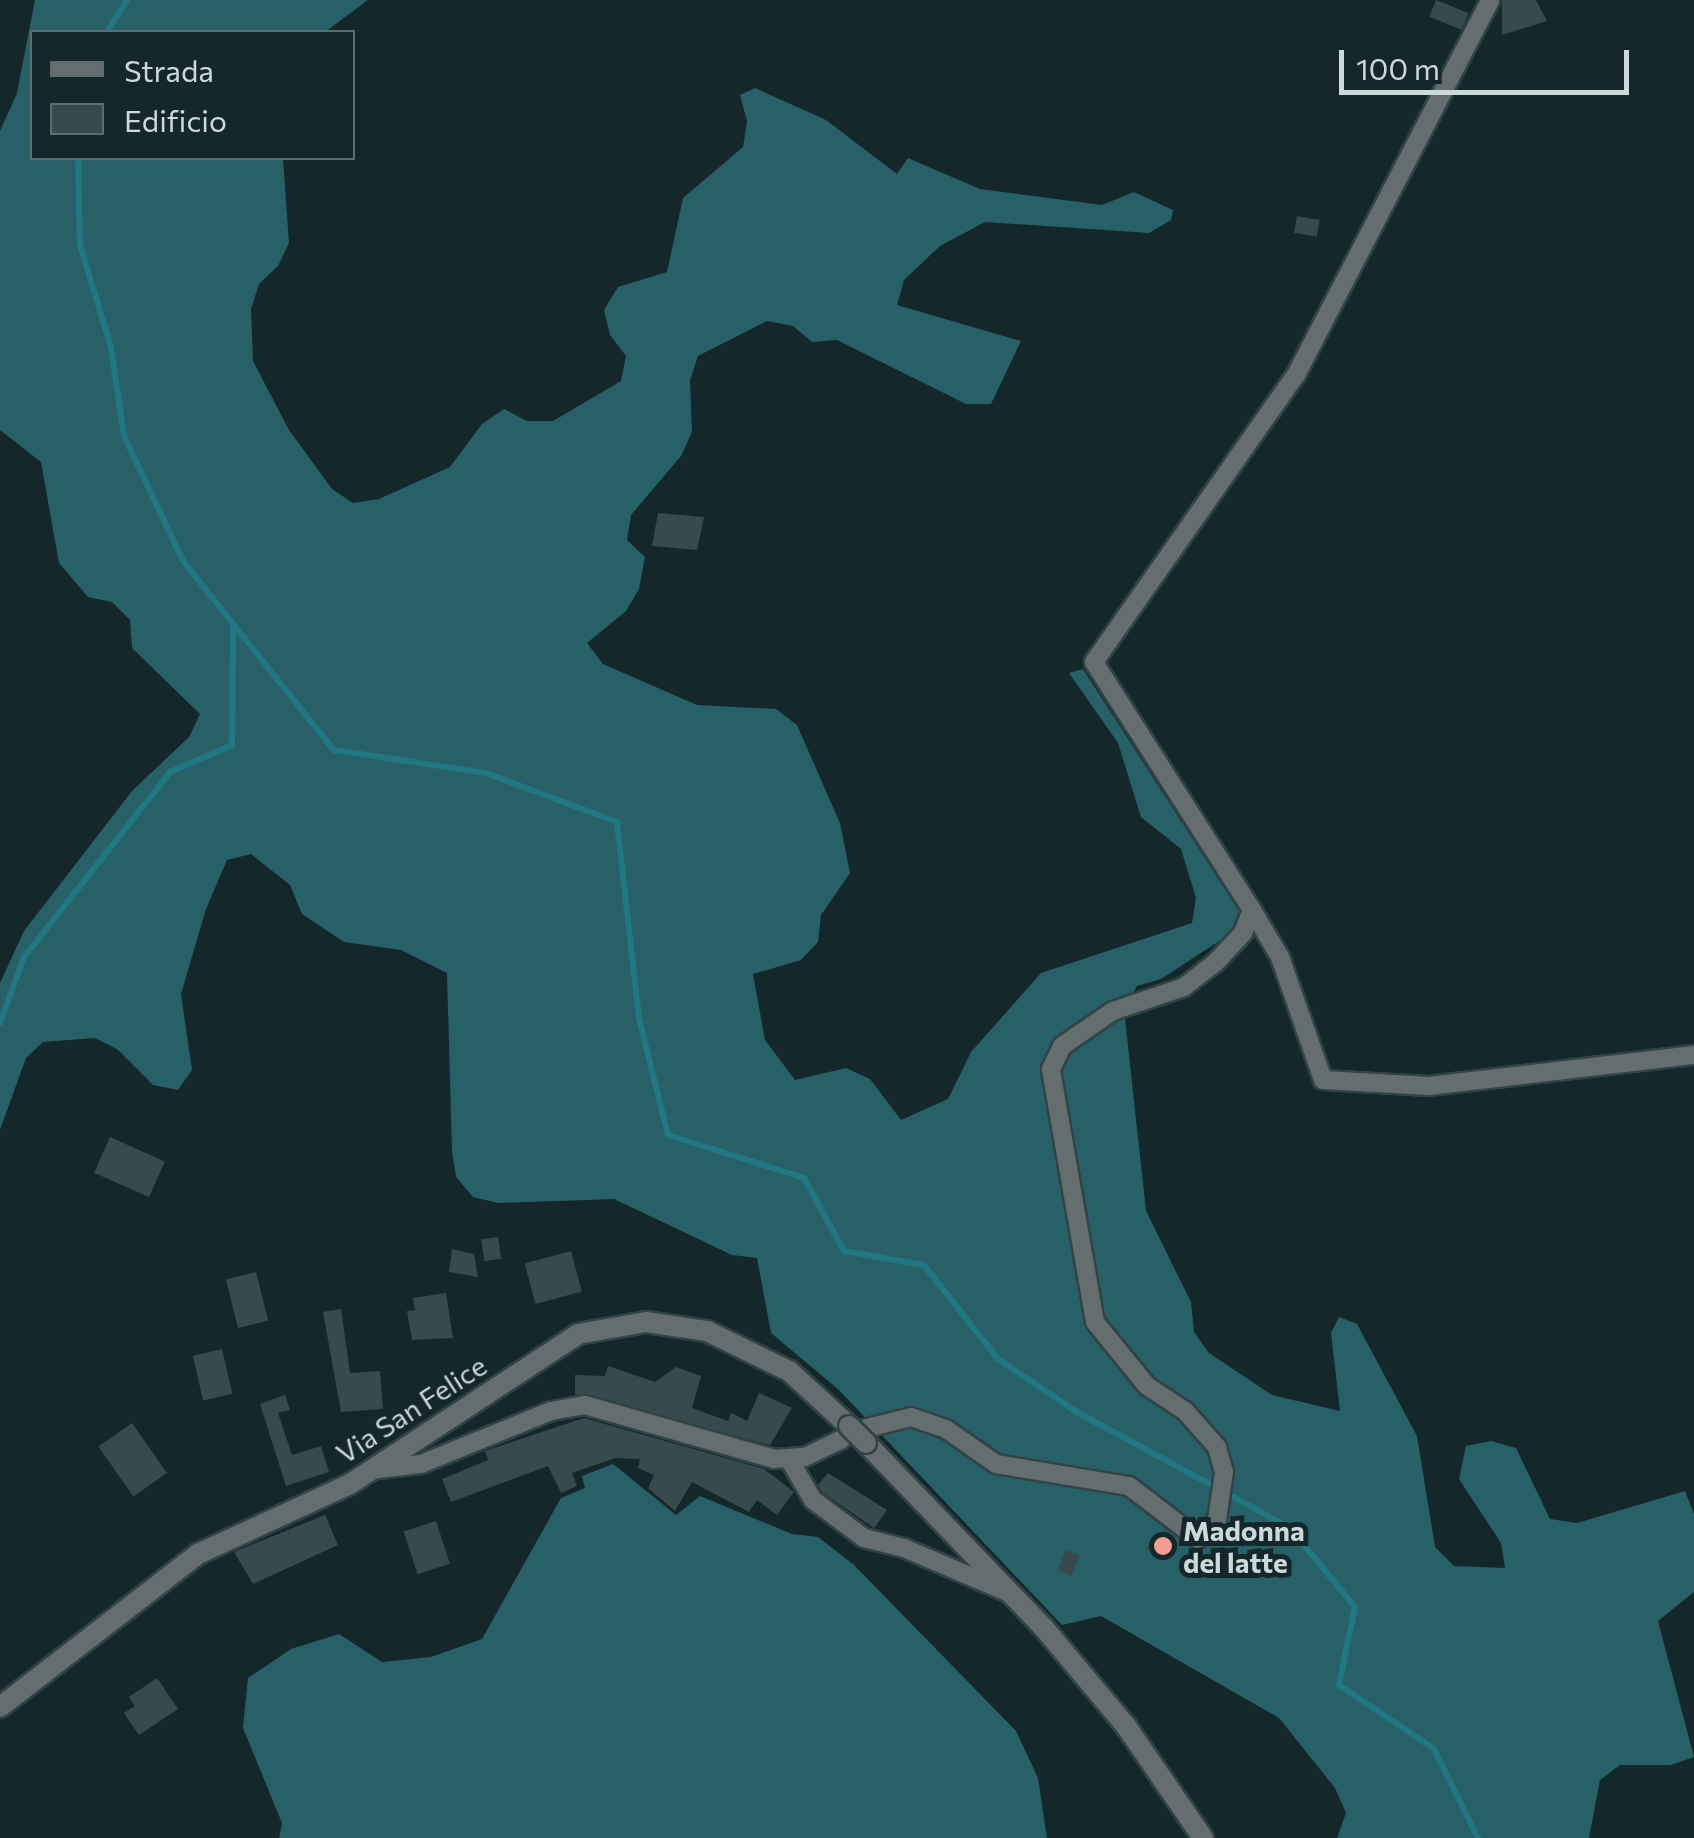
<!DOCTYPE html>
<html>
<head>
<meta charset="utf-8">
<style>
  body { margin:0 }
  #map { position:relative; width:1694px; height:1838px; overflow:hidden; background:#14272a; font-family:Commissioner,sans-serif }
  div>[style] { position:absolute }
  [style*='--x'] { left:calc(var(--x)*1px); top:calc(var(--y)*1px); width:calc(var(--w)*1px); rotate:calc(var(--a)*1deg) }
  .forest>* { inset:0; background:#276067 }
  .stream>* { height:6px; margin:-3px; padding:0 3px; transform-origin:3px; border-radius:3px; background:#227882 }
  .building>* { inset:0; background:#374b4d; transform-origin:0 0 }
  .roads { filter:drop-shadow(2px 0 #314346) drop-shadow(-2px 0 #314346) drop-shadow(0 2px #314346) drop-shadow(0 -2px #314346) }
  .minor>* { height:18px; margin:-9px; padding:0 9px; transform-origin:9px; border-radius:9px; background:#656e6f }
  .tertiary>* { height:20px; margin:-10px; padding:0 10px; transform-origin:10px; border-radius:10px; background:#656e6f }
  .bridges { filter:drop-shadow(2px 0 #314346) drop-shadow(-2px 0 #314346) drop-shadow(0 2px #314346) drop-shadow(0 -2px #314346) }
  .tertiary-bridge>* { height:20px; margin:-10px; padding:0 10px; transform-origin:10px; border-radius:10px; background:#656e6f }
  .dots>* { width:28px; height:28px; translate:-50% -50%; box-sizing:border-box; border:5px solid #14272a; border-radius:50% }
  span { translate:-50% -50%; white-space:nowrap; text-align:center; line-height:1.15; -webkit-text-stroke:10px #14272a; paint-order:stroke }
  .street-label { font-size:28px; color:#ccd8d9 }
  .poi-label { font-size:28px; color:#ccd8d9; font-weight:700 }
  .left { translate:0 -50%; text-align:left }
  .legend { position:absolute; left:30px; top:30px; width:325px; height:130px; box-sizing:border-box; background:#14272a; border:2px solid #5e6e70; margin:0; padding:12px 18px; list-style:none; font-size:30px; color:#ccd8d9 }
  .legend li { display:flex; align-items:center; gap:20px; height:50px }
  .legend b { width:50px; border:2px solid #5e6e70 }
  .scale { position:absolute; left:1339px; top:50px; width:290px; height:45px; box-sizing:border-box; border:5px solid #ccd8d9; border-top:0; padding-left:12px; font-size:30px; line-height:35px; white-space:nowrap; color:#ccd8d9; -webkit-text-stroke:8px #14272a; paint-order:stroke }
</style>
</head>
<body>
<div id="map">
  <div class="forest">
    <i style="clip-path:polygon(35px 0,368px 0,325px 32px,32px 32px,32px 158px,283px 158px,289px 243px,278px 266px,259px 284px,251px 309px,253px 361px,289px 430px,332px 489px,353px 503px,379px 499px,450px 467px,482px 424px,504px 409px,527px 421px,553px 421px,621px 381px,626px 356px,610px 335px,604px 310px,618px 287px,667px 272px,683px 198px,743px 147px,747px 121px,740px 95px,755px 88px,826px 120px,897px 174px,908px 158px,980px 189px,1102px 205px,1134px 192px,1173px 210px,1171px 220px,1149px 233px,985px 222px,940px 246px,904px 280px,897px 305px,1021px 341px,991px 404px,966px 404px,837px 340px,812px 342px,793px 326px,767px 321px,698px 356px,690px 380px,692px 432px,681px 456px,631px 515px,627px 540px,645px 557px,639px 589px,626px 611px,587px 643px,603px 664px,697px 705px,776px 709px,797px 725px,840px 823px,850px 873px,821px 915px,818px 942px,801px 960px,753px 974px,765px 1040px,795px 1080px,846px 1068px,870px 1079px,901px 1120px,948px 1099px,971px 1052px,1041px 973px,1192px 923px,1196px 898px,1181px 849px,1141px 817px,1118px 743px,1069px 673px,1083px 669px,1239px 911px,1230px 934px,1161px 979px,1137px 986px,1124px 1009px,1146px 1211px,1191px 1302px,1194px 1332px,1209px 1353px,1272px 1395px,1340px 1411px,1331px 1333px,1339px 1317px,1357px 1324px,1417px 1436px,1435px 1547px,1454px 1566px,1505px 1568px,1501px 1543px,1459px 1479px,1466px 1446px,1491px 1441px,1516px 1448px,1550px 1519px,1577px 1523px,1685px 1491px,1694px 1514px,1694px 1592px,1658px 1621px,1694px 1757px,1671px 1765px,1620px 1765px,1600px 1780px,1589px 1838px,1337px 1838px,1346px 1813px,1335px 1788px,1279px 1718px,1101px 1616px,1062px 1625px,839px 1390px,771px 1333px,757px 1258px,732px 1255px,614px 1199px,498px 1203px,473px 1197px,456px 1177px,452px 1152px,447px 973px,401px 950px,344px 942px,302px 914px,290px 885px,251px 854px,227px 860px,206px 909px,181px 994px,192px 1070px,178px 1090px,153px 1085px,117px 1049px,95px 1038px,43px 1042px,26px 1058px,0 1130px,0 983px,24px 931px,132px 791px,189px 737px,200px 714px,132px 648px,130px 620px,112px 602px,88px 597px,59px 563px,41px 462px,0 430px,0 131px,17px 93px)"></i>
    <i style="clip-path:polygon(613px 1464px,676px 1515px,700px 1496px,792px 1534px,818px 1537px,854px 1565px,1016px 1731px,1038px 1778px,1047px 1838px,279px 1838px,282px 1823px,243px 1728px,248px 1678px,291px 1649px,339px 1634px,382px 1662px,431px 1657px,482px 1639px,561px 1498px,585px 1488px,582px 1476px)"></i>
  </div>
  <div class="stream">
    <i style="--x:107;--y:32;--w:38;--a:-58"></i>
    <i style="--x:78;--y:158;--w:87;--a:88.7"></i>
    <i style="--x:80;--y:245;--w:108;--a:73.2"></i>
    <i style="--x:111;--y:348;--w:89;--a:81.6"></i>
    <i style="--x:124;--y:436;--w:138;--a:64.7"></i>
    <i style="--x:183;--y:561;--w:242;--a:51.4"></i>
    <i style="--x:334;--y:750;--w:154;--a:8.6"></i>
    <i style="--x:486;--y:773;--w:140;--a:20.5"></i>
    <i style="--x:617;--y:822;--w:197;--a:83.6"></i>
    <i style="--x:639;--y:1018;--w:121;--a:76.1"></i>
    <i style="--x:668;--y:1135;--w:143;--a:17.5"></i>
    <i style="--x:804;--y:1178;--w:83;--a:61.3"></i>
    <i style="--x:844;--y:1251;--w:81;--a:9.9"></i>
    <i style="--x:924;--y:1265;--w:120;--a:51.8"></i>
    <i style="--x:998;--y:1359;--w:93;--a:34"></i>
    <i style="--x:1075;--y:1411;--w:157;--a:28.5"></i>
    <i style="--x:0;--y:1023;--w:70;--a:-70"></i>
    <i style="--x:24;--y:957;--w:236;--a:-51.7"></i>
    <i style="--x:170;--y:772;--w:68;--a:-23.5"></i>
    <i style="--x:232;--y:745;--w:119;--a:-89.5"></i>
    <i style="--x:1234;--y:1497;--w:65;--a:29.3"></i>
    <i style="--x:1291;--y:1529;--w:101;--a:50.6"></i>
    <i style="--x:1355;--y:1607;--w:80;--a:101.6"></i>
    <i style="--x:1339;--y:1685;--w:115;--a:34"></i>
    <i style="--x:1434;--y:1749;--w:99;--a:63.7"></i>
  </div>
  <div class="building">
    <i style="left:1436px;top:0;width:35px;height:18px;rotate:22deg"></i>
    <i style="clip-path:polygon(1502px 0,1536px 0,1547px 21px,1502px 35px)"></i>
    <i style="left:1297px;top:216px;width:23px;height:17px;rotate:10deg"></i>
    <i style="clip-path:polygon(658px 513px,704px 517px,697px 550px,652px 546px)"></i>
    <i style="left:110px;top:1137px;width:60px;height:39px;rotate:24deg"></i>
    <i style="left:498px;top:1237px;width:22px;height:17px;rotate:82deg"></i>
    <i style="clip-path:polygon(452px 1249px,474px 1254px,478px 1277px,449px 1272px)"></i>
    <i style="left:571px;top:1251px;width:42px;height:48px;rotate:75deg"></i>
    <i style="left:256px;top:1272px;width:50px;height:31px;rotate:76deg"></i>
    <i style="clip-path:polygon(446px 1293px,453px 1338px,412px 1340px,407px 1311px,415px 1310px,413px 1298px)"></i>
    <i style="clip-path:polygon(341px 1309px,350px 1373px,380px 1371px,383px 1409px,341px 1412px,323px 1312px)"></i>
    <i style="left:222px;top:1349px;width:46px;height:30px;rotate:77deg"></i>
    <i style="clip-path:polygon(608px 1366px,655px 1382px,676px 1367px,701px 1376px,692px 1408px,728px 1421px,731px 1413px,747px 1421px,759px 1393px,792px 1408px,770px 1445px,575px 1394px,575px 1375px,605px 1376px)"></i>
    <i style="clip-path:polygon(285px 1395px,290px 1410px,278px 1413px,292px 1455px,321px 1446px,329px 1472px,286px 1486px,260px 1404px)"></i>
    <i style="clip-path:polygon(584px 1418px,764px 1469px,794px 1492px,777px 1515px,757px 1500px,749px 1512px,692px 1482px,675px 1511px,648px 1488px,654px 1475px,638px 1468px,640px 1459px,615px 1458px,572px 1473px,577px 1486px,561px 1493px,548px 1466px,451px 1502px,442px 1479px,488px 1460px,485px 1451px)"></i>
    <i style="left:132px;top:1423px;width:61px;height:41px;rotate:55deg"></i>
    <i style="clip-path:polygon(828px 1473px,887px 1510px,874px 1528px,822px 1492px,818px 1485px)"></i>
    <i style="clip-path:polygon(325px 1515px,338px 1545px,253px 1584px,234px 1552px)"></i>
    <i style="left:436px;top:1521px;width:45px;height:34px;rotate:72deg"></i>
    <i style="left:1165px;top:1529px;width:20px;height:27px;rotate:45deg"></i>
    <i style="left:1066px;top:1550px;width:15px;height:22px;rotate:23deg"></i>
    <i style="clip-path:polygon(157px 1678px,178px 1709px,139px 1735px,124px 1713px,135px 1706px,129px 1697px)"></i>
  </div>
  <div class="roads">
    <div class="minor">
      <i style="--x:1252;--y:910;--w:55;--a:59.2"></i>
      <i style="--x:1280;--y:957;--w:130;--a:70.7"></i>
      <i style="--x:1323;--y:1080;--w:106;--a:3.2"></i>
      <i style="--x:1429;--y:1086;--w:267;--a:-6.7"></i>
      <i style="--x:867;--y:1428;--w:45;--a:-14"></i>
      <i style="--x:911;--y:1417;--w:37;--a:19"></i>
      <i style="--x:946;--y:1429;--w:61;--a:35"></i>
      <i style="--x:996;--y:1464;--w:135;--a:9.4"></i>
      <i style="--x:1129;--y:1486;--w:87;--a:37.5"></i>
      <i style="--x:1198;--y:1539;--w:27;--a:-45"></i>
      <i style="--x:1217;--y:1520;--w:49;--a:-81.7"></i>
      <i style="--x:1224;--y:1472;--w:26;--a:-106"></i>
      <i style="--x:1217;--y:1447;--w:48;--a:-131.6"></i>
      <i style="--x:1185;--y:1411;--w:45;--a:-146.7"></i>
      <i style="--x:1147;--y:1386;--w:82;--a:-129.1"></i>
      <i style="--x:1095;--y:1322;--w:257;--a:-99.9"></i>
      <i style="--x:1051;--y:1069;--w:25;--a:-64"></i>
      <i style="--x:1062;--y:1046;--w:62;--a:-34.5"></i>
      <i style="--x:1113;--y:1011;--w:75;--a:-18.7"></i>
      <i style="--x:1184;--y:987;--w:39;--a:-38"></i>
      <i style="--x:1215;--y:963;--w:41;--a:-47"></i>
      <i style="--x:1243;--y:933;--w:25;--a:-69"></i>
      <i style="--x:1252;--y:910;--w:294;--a:-122.5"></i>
      <i style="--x:1094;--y:662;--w:351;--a:-54.9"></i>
      <i style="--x:1296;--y:375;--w:422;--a:-62.6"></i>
      <i style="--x:789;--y:1459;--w:48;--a:59.7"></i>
      <i style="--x:813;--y:1500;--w:64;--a:36.7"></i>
      <i style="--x:864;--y:1538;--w:41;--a:14"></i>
      <i style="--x:904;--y:1548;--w:112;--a:23.1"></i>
      <i style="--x:370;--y:1470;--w:51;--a:-6.7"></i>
      <i style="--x:421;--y:1464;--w:140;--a:-22.2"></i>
      <i style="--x:551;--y:1411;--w:35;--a:-10"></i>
      <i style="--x:585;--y:1405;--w:197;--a:15.9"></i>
      <i style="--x:774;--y:1459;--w:31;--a:-4"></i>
      <i style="--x:805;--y:1457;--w:41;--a:-25.9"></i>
    </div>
    <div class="tertiary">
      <i style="--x:866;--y:1443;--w:257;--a:46.1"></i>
      <i style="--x:1044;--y:1628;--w:128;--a:50.1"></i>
      <i style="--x:1126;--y:1726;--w:136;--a:55.5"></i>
      <i style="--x:0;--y:1707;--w:250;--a:-37.7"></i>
      <i style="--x:198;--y:1554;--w:167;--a:-24.7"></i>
      <i style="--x:350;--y:1484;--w:273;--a:-33.3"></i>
      <i style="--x:578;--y:1334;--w:69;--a:-10"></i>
      <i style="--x:646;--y:1322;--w:62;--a:8.4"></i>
      <i style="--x:707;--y:1331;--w:91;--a:26"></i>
      <i style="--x:789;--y:1371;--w:81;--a:42.5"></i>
    </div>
  </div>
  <div class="bridges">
    <div class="tertiary-bridge">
      <i style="--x:849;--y:1426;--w:24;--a:45"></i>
    </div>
  </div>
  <div class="dots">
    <i style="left:1163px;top:1546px;background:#f59c92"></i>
  </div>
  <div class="street-label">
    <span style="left:411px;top:1409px;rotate:-33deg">Via San Felice</span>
  </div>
  <div class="poi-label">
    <span class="left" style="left:1183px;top:1546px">Madonna<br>del latte</span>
  </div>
  <ul class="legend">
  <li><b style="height:12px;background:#656e6f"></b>Strada</li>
  <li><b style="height:28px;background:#374b4d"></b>Edificio</li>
  </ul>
  <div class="scale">100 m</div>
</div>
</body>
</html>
